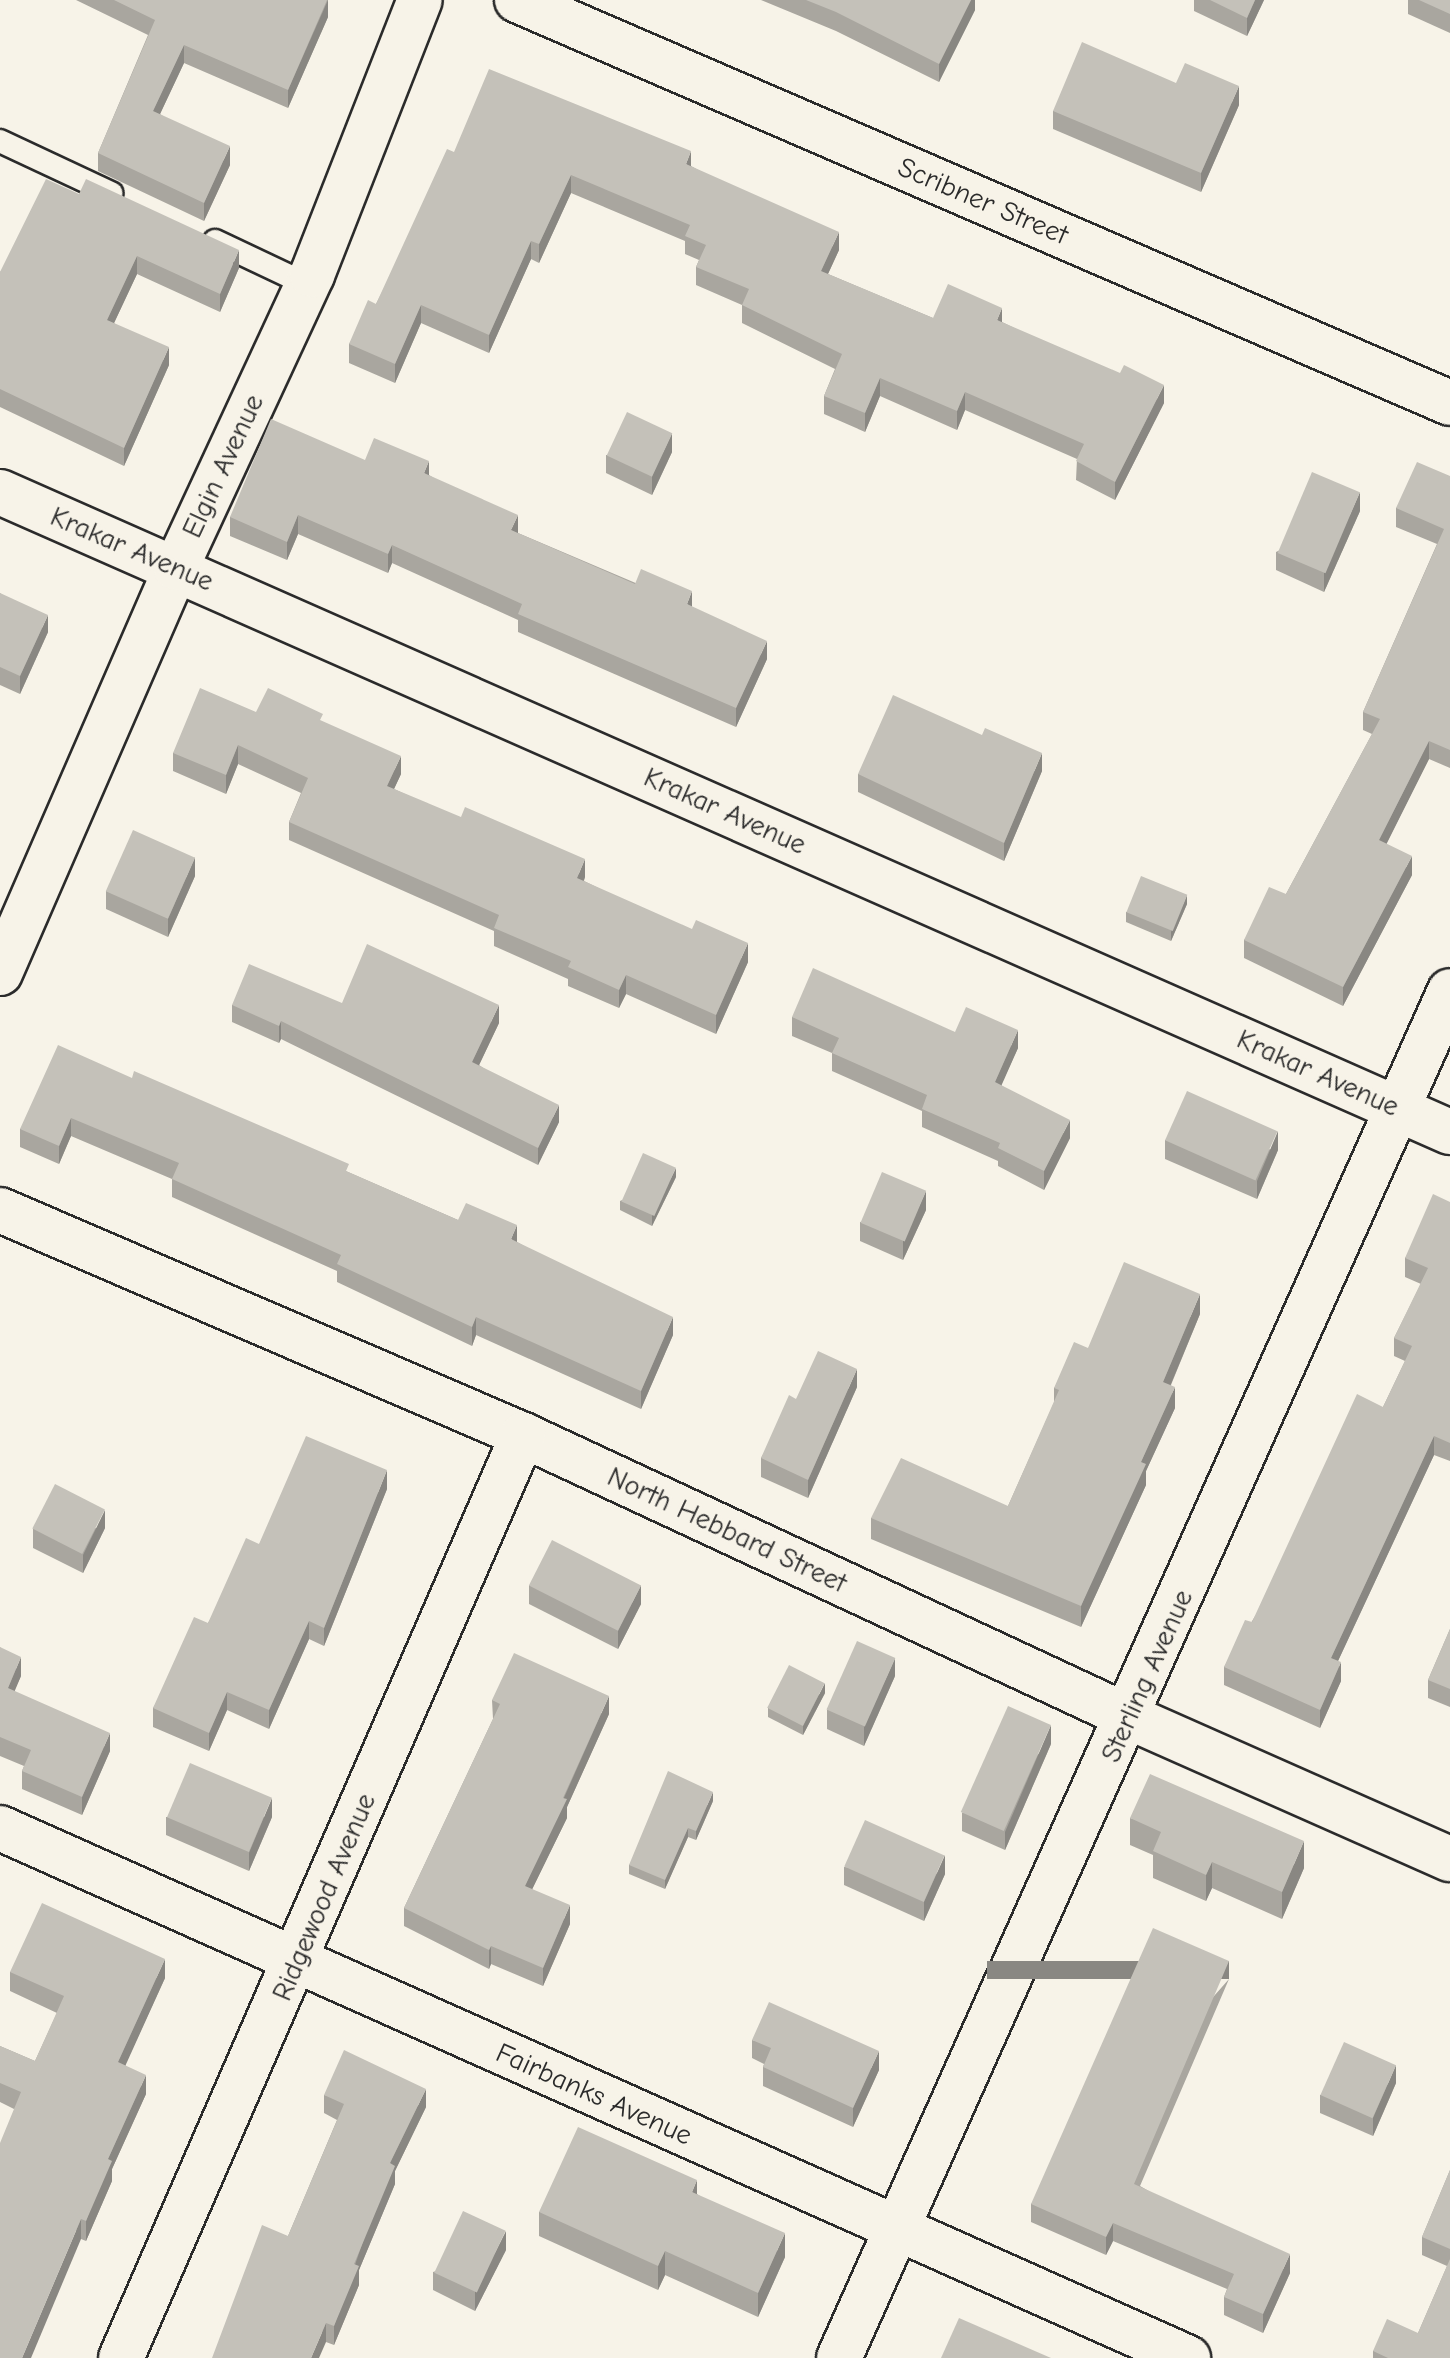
<!DOCTYPE html>
<html>
<head>
<meta charset="utf-8">
<style>
  body { margin:0 }
  #map { position:relative; width:1450px; height:2358px; overflow:hidden; background:#f7f3e8; font-family:"Comic Neue",sans-serif }
  div>[style] { position:absolute }
  [style*='--x'] { left:calc(var(--x)*1px); top:calc(var(--y)*1px); width:calc(var(--w)*1px); rotate:calc(var(--a)*1deg) }
  .roads { filter:drop-shadow(2px 0 #2b2b2b) drop-shadow(-2px 0 #2b2b2b) drop-shadow(0 2px #2b2b2b) drop-shadow(0 -2px #2b2b2b) }
  .lane>* { height:22px; margin:-11px; padding:0 11px; transform-origin:11px; border-radius:11px; background:#f7f3e8 }
  .street>* { height:44px; margin:-22px; padding:0 22px; transform-origin:22px; border-radius:22px; background:#f7f3e8 }
  .wall>* { inset:0; background:#a9a69f }
  .shaded-wall>* { inset:0; background:#898782; transform-origin:0 0 }
  .building>* { inset:0; background:#c4c1b9; transform-origin:0 0 }
  span { translate:-50% -50%; white-space:nowrap; text-align:center; line-height:1.15; -webkit-text-stroke:6px #f7f3e8; paint-order:stroke }
  .street-label { font-size:28px; color:#2b2b2b }
</style>
</head>
<body>
<div id="map">
  <div class="roads">
    <div class="lane">
      <i style="--x:0;--y:141;--w:123;--a:25.1"></i>
      <i style="--x:215;--y:241;--w:103;--a:25.3"></i>
    </div>
    <div class="street">
      <i style="--x:517;--y:0;--w:1016;--a:23.36"></i>
      <i style="--x:0;--y:492;--w:1585;--a:23.82"></i>
      <i style="--x:0;--y:973;--w:442;--a:-66.5"></i>
      <i style="--x:176;--y:568;--w:323;--a:-65.1"></i>
      <i style="--x:312;--y:275;--w:295;--a:-68.6"></i>
      <i style="--x:0;--y:1210;--w:569;--a:23.28"></i>
      <i style="--x:523;--y:1435;--w:668;--a:24.95"></i>
      <i style="--x:1129;--y:1717;--w:351;--a:23.9"></i>
      <i style="--x:0;--y:1828;--w:1301;--a:24.04"></i>
      <i style="--x:121;--y:2358;--w:1007;--a:-66.47"></i>
      <i style="--x:839;--y:2358;--w:1497;--a:-65.92"></i>
    </div>
  </div>
  <div class="wall">
    <i style="clip-path:polygon(76px 0,328px 0,328px 17px,288px 108px,184px 63px,160px 114px,230px 165px,204px 221px,98px 171px,98px 153px,148px 35px)"></i>
    <i style="clip-path:polygon(761px 0,975px 0,975px 10px,939px 82px,836px 31px)"></i>
    <i style="clip-path:polygon(1194px 0,1264px 0,1247px 36px,1194px 11px)"></i>
    <i style="clip-path:polygon(1408px 0,1450px 0,1450px 33px,1408px 14px)"></i>
    <i style="clip-path:polygon(1176px 83px,1239px 105px,1201px 192px,1053px 129px,1053px 111px)"></i>
    <i style="clip-path:polygon(454px 152px,691px 166px,839px 250px,828px 274px,933px 318px,1002px 322px,1164px 403px,1115px 500px,1076px 480px,1077px 459px,965px 410px,957px 430px,880px 396px,865px 432px,824px 414px,824px 396px,835px 369px,742px 323px,742px 305px,696px 285px,696px 267px,699px 260px,685px 254px,685px 241px,571px 193px,539px 263px,531px 259px,489px 353px,421px 323px,395px 383px,349px 363px,349px 344px,376px 304px)"></i>
    <i style="clip-path:polygon(79px 194px,239px 268px,220px 312px,137px 274px,114px 323px,169px 365px,124px 466px,0 407px,0 272px)"></i>
    <i style="clip-path:polygon(672px 452px,652px 495px,606px 473px,606px 455px)"></i>
    <i style="clip-path:polygon(365px 460px,429px 475px,518px 533px,692px 607px,767px 659px,736px 727px,518px 632px,518px 620px,392px 563px,388px 573px,298px 534px,287px 560px,230px 536px,230px 517px)"></i>
    <i style="clip-path:polygon(1450px 476px,1450px 768px,1429px 759px,1386px 844px,1412px 875px,1343px 1006px,1244px 958px,1244px 940px,1286px 894px,1372px 734px,1363px 730px,1363px 712px,1437px 544px,1396px 527px,1396px 508px)"></i>
    <i style="clip-path:polygon(1360px 511px,1324px 592px,1276px 570px,1276px 552px)"></i>
    <i style="clip-path:polygon(0 593px,48px 632px,20px 694px,0 685px)"></i>
    <i style="clip-path:polygon(256px 712px,323px 722px,401px 774px,394px 789px,585px 877px,584px 881px,748px 962px,716px 1034px,626px 994px,619px 1008px,568px 986px,568px 979px,494px 946px,494px 931px,289px 840px,289px 822px,301px 793px,238px 764px,226px 794px,173px 771px,173px 753px)"></i>
    <i style="clip-path:polygon(1042px 771px,1004px 861px,858px 792px,858px 774px)"></i>
    <i style="clip-path:polygon(195px 876px,168px 937px,106px 909px,106px 891px)"></i>
    <i style="clip-path:polygon(1187px 904px,1171px 941px,1126px 922px,1126px 912px)"></i>
    <i style="clip-path:polygon(342px 1003px,499px 1023px,479px 1065px,559px 1122px,538px 1165px,281px 1039px,279px 1043px,232px 1022px,232px 1005px)"></i>
    <i style="clip-path:polygon(792px 1017px,955px 1032px,1018px 1048px,1001px 1085px,1070px 1138px,1044px 1190px,998px 1166px,998px 1161px,922px 1127px,922px 1111px,832px 1071px,832px 1053px,792px 1036px)"></i>
    <i style="clip-path:polygon(132px 1078px,458px 1220px,517px 1242px,673px 1335px,641px 1409px,476px 1335px,472px 1346px,337px 1282px,337px 1271px,172px 1197px,172px 1179px,71px 1136px,59px 1164px,20px 1147px,20px 1129px)"></i>
    <i style="clip-path:polygon(1165px 1140px,1278px 1150px,1257px 1199px,1165px 1159px)"></i>
    <i style="clip-path:polygon(676px 1177px,652px 1226px,620px 1210px,620px 1201px)"></i>
    <i style="clip-path:polygon(1450px 1202px,1450px 1461px,1434px 1455px,1338px 1661px,1341px 1681px,1320px 1728px,1224px 1685px,1224px 1667px,1383px 1407px,1405px 1361px,1394px 1356px,1394px 1338px,1421px 1284px,1405px 1277px,1405px 1258px)"></i>
    <i style="clip-path:polygon(926px 1210px,903px 1260px,860px 1241px,860px 1222px)"></i>
    <i style="clip-path:polygon(1200px 1314px,1171px 1385px,1175px 1408px,1146px 1471px,1146px 1485px,1081px 1627px,871px 1539px,871px 1518px,1008px 1506px,1054px 1403px,1054px 1388px,1088px 1348px)"></i>
    <i style="clip-path:polygon(857px 1387px,808px 1498px,761px 1477px,761px 1458px,796px 1399px)"></i>
    <i style="clip-path:polygon(387px 1489px,324px 1646px,309px 1639px,269px 1729px,227px 1710px,209px 1751px,153px 1727px,153px 1708px,259px 1544px)"></i>
    <i style="clip-path:polygon(105px 1528px,83px 1573px,33px 1548px,33px 1529px)"></i>
    <i style="clip-path:polygon(529px 1585px,641px 1604px,618px 1649px,529px 1604px)"></i>
    <i style="clip-path:polygon(1450px 1629px,1450px 1707px,1428px 1698px,1428px 1680px)"></i>
    <i style="clip-path:polygon(0 1647px,21px 1676px,14px 1691px,110px 1751px,82px 1815px,22px 1789px,22px 1771px,24px 1766px,0 1756px)"></i>
    <i style="clip-path:polygon(895px 1676px,864px 1746px,827px 1729px,827px 1710px)"></i>
    <i style="clip-path:polygon(825px 1693px,803px 1735px,768px 1717px,768px 1708px)"></i>
    <i style="clip-path:polygon(492px 1700px,609px 1714px,567px 1807px,567px 1818px,532px 1889px,570px 1924px,543px 1986px,491px 1964px,489px 1969px,404px 1926px,404px 1908px,493px 1719px)"></i>
    <i style="clip-path:polygon(1051px 1744px,1005px 1850px,962px 1831px,962px 1813px)"></i>
    <i style="clip-path:polygon(713px 1801px,696px 1840px,688px 1837px,665px 1889px,629px 1874px,629px 1865px)"></i>
    <i style="clip-path:polygon(166px 1817px,272px 1817px,249px 1871px,166px 1835px)"></i>
    <i style="clip-path:polygon(1130px 1818px,1304px 1868px,1282px 1919px,1212px 1888px,1206px 1901px,1153px 1878px,1153px 1855px,1130px 1845px)"></i>
    <i style="clip-path:polygon(844px 1867px,945px 1874px,924px 1921px,844px 1885px)"></i>
    <i style="clip-path:polygon(10px 1972px,165px 1978px,125px 2065px,146px 2094px,112px 2169px,112px 2181px,86px 2241px,81px 2239px,14px 2109px,0 2102px,0 2046px,35px 2061px,57px 2013px,10px 1991px)"></i>
    <i style="clip-path:polygon(1229px 1979px,1140px 2186px,1290px 2273px,1263px 2333px,1224px 2315px,1224px 2297px,1227px 2289px,1113px 2241px,1106px 2255px,1031px 2222px,1031px 2204px)"></i>
    <i style="clip-path:polygon(752px 2040px,879px 2070px,853px 2127px,763px 2086px,763px 2067px,764px 2064px,752px 2058px)"></i>
    <i style="clip-path:polygon(1396px 2083px,1373px 2136px,1320px 2113px,1320px 2095px)"></i>
    <i style="clip-path:polygon(324px 2095px,426px 2107px,395px 2171px,395px 2184px,359px 2270px,359px 2285px,334px 2345px,326px 2342px,288px 2236px,337px 2120px,324px 2113px)"></i>
    <i style="clip-path:polygon(1450px 2170px,1450px 2358px,1373px 2358px,1373px 2351px,1418px 2333px,1447px 2266px,1422px 2255px,1422px 2237px)"></i>
    <i style="clip-path:polygon(697px 2194px,785px 2257px,758px 2317px,665px 2275px,658px 2290px,539px 2236px,539px 2212px)"></i>
    <i style="clip-path:polygon(506px 2250px,475px 2311px,433px 2290px,433px 2272px)"></i>
  </div>
  <div class="shaded-wall">
    <i style="clip-path:polygon(328px 0,328px 17px,288px 108px,288px 90px)"></i>
    <i style="clip-path:polygon(971px 0,975px 0,975px 10px,939px 82px,939px 64px)"></i>
    <i style="clip-path:polygon(1255px 0,1264px 0,1247px 36px,1247px 18px)"></i>
    <i style="clip-path:polygon(184px 45px,184px 63px,153px 129px,153px 111px)"></i>
    <i style="clip-path:polygon(1239px 86px,1239px 105px,1201px 192px,1201px 173px)"></i>
    <i style="clip-path:polygon(230px 146px,230px 165px,204px 221px,204px 203px)"></i>
    <i style="clip-path:polygon(691px 151px,691px 170px,686px 164px)"></i>
    <i style="clip-path:polygon(571px 175px,571px 193px,539px 263px,539px 244px)"></i>
    <i style="clip-path:polygon(839px 232px,839px 250px,821px 289px,821px 271px)"></i>
    <i style="clip-path:polygon(531px 241px,531px 259px,489px 353px,489px 335px)"></i>
    <i style="clip-path:polygon(239px 250px,239px 268px,220px 312px,220px 294px)"></i>
    <i style="clip-path:polygon(137px 256px,137px 274px,107px 338px,107px 320px)"></i>
    <i style="clip-path:polygon(421px 305px,421px 323px,395px 383px,395px 364px)"></i>
    <i style="clip-path:polygon(1002px 308px,1002px 326px,997px 320px)"></i>
    <i style="clip-path:polygon(169px 347px,169px 365px,124px 466px,124px 448px)"></i>
    <i style="clip-path:polygon(880px 378px,880px 396px,865px 432px,865px 413px)"></i>
    <i style="clip-path:polygon(1164px 385px,1164px 403px,1115px 500px,1115px 482px)"></i>
    <i style="clip-path:polygon(965px 392px,965px 410px,957px 430px,957px 411px)"></i>
    <i style="clip-path:polygon(672px 433px,672px 452px,652px 495px,652px 476px)"></i>
    <i style="clip-path:polygon(429px 461px,429px 480px,424px 473px)"></i>
    <i style="clip-path:polygon(1360px 492px,1360px 511px,1324px 592px,1324px 573px)"></i>
    <i style="clip-path:polygon(298px 515px,298px 534px,287px 560px,287px 542px)"></i>
    <i style="clip-path:polygon(518px 515px,518px 534px,511px 530px)"></i>
    <i style="clip-path:polygon(392px 545px,392px 563px,388px 573px,388px 554px)"></i>
    <i style="clip-path:polygon(692px 591px,692px 610px,687px 604px)"></i>
    <i style="clip-path:polygon(48px 615px,48px 632px,20px 694px,20px 676px)"></i>
    <i style="clip-path:polygon(767px 641px,767px 659px,736px 727px,736px 708px)"></i>
    <i style="clip-path:polygon(1429px 741px,1429px 759px,1379px 859px,1379px 840px)"></i>
    <i style="clip-path:polygon(238px 745px,238px 764px,226px 794px,226px 775px)"></i>
    <i style="clip-path:polygon(1042px 753px,1042px 771px,1004px 861px,1004px 843px)"></i>
    <i style="clip-path:polygon(401px 756px,401px 774px,387px 804px,387px 786px)"></i>
    <i style="clip-path:polygon(1412px 856px,1412px 875px,1343px 1006px,1343px 987px)"></i>
    <i style="clip-path:polygon(195px 857px,195px 876px,168px 937px,168px 919px)"></i>
    <i style="clip-path:polygon(585px 859px,585px 877px,577px 896px,577px 878px)"></i>
    <i style="clip-path:polygon(1187px 895px,1187px 904px,1171px 941px,1171px 932px)"></i>
    <i style="clip-path:polygon(748px 943px,748px 962px,716px 1034px,716px 1015px)"></i>
    <i style="clip-path:polygon(626px 975px,626px 994px,619px 1008px,619px 990px)"></i>
    <i style="clip-path:polygon(499px 1005px,499px 1023px,472px 1080px,472px 1062px)"></i>
    <i style="clip-path:polygon(281px 1021px,281px 1039px,279px 1043px,279px 1026px)"></i>
    <i style="clip-path:polygon(1018px 1030px,1018px 1048px,995px 1100px,995px 1082px)"></i>
    <i style="clip-path:polygon(559px 1105px,559px 1122px,538px 1165px,538px 1148px)"></i>
    <i style="clip-path:polygon(71px 1118px,71px 1136px,59px 1164px,59px 1146px)"></i>
    <i style="clip-path:polygon(1070px 1120px,1070px 1138px,1044px 1190px,1044px 1171px)"></i>
    <i style="clip-path:polygon(1278px 1131px,1278px 1150px,1257px 1199px,1257px 1181px)"></i>
    <i style="clip-path:polygon(676px 1168px,676px 1177px,652px 1226px,652px 1216px)"></i>
    <i style="clip-path:polygon(926px 1191px,926px 1210px,903px 1260px,903px 1241px)"></i>
    <i style="clip-path:polygon(517px 1225px,517px 1244px,511px 1239px)"></i>
    <i style="clip-path:polygon(1200px 1294px,1200px 1314px,1163px 1403px,1163px 1382px)"></i>
    <i style="clip-path:polygon(476px 1317px,476px 1335px,472px 1346px,472px 1327px)"></i>
    <i style="clip-path:polygon(673px 1317px,673px 1335px,641px 1409px,641px 1391px)"></i>
    <i style="clip-path:polygon(857px 1369px,857px 1387px,808px 1498px,808px 1480px)"></i>
    <i style="clip-path:polygon(1175px 1387px,1175px 1408px,1146px 1471px,1146px 1485px,1081px 1627px,1081px 1606px,1141px 1462px)"></i>
    <i style="clip-path:polygon(1434px 1436px,1434px 1455px,1331px 1676px,1331px 1658px)"></i>
    <i style="clip-path:polygon(387px 1470px,387px 1489px,324px 1646px,324px 1628px)"></i>
    <i style="clip-path:polygon(105px 1510px,105px 1528px,83px 1573px,83px 1555px)"></i>
    <i style="clip-path:polygon(641px 1585px,641px 1604px,618px 1649px,618px 1631px)"></i>
    <i style="clip-path:polygon(309px 1621px,309px 1639px,269px 1729px,269px 1710px)"></i>
    <i style="clip-path:polygon(21px 1657px,21px 1676px,8px 1707px,8px 1688px)"></i>
    <i style="clip-path:polygon(895px 1658px,895px 1676px,864px 1746px,864px 1727px)"></i>
    <i style="clip-path:polygon(1341px 1662px,1341px 1681px,1320px 1728px,1320px 1710px)"></i>
    <i style="clip-path:polygon(825px 1683px,825px 1693px,803px 1735px,803px 1726px)"></i>
    <i style="clip-path:polygon(227px 1692px,227px 1710px,209px 1751px,209px 1733px)"></i>
    <i style="clip-path:polygon(609px 1696px,609px 1714px,567px 1807px,567px 1818px,525px 1904px,525px 1886px)"></i>
    <i style="clip-path:polygon(1051px 1725px,1051px 1744px,1005px 1850px,1005px 1832px)"></i>
    <i style="clip-path:polygon(110px 1733px,110px 1751px,82px 1815px,82px 1797px)"></i>
    <i style="clip-path:polygon(713px 1792px,713px 1801px,696px 1840px,696px 1831px)"></i>
    <i style="clip-path:polygon(272px 1798px,272px 1817px,249px 1871px,249px 1853px)"></i>
    <i style="clip-path:polygon(688px 1828px,688px 1837px,665px 1889px,665px 1880px)"></i>
    <i style="clip-path:polygon(1304px 1841px,1304px 1868px,1282px 1919px,1282px 1892px)"></i>
    <i style="clip-path:polygon(945px 1855px,945px 1874px,924px 1921px,924px 1902px)"></i>
    <i style="clip-path:polygon(1212px 1862px,1212px 1888px,1206px 1901px,1206px 1875px)"></i>
    <i style="clip-path:polygon(570px 1905px,570px 1924px,543px 1986px,543px 1968px)"></i>
    <i style="clip-path:polygon(491px 1946px,491px 1964px,489px 1969px,489px 1950px)"></i>
    <i style="clip-path:polygon(165px 1959px,165px 1978px,118px 2082px,118px 2062px)"></i>
    <i style="left:1229px;top:1961px;width:18px;height:242px;rotate:90deg"></i>
    <i style="clip-path:polygon(879px 2051px,879px 2070px,853px 2127px,853px 2108px)"></i>
    <i style="clip-path:polygon(1396px 2065px,1396px 2083px,1373px 2136px,1373px 2118px)"></i>
    <i style="clip-path:polygon(146px 2075px,146px 2094px,112px 2169px,112px 2181px,86px 2241px,86px 2221px,108px 2159px)"></i>
    <i style="clip-path:polygon(426px 2089px,426px 2107px,395px 2171px,395px 2184px,359px 2270px,359px 2285px,334px 2345px,334px 2326px,390px 2163px)"></i>
    <i style="clip-path:polygon(697px 2180px,697px 2204px,692px 2192px)"></i>
    <i style="clip-path:polygon(81px 2219px,81px 2239px,31px 2358px,22px 2358px)"></i>
    <i style="clip-path:polygon(1113px 2223px,1113px 2241px,1106px 2255px,1106px 2237px)"></i>
    <i style="clip-path:polygon(506px 2231px,506px 2250px,475px 2311px,475px 2292px)"></i>
    <i style="clip-path:polygon(785px 2233px,785px 2257px,758px 2317px,758px 2293px)"></i>
    <i style="clip-path:polygon(665px 2251px,665px 2275px,658px 2290px,658px 2266px)"></i>
    <i style="clip-path:polygon(1290px 2254px,1290px 2273px,1263px 2333px,1263px 2314px)"></i>
    <i style="clip-path:polygon(326px 2323px,326px 2342px,319px 2358px,311px 2358px)"></i>
  </div>
  <div class="building">
    <i style="clip-path:polygon(114px 0,327px 0,288px 90px,184px 45px,153px 111px,230px 146px,204px 203px,98px 153px,155px 20px)"></i>
    <i style="clip-path:polygon(806px 0,971px 0,939px 64px,836px 12px)"></i>
    <i style="clip-path:polygon(1210px 0,1255px 0,1247px 18px)"></i>
    <i style="clip-path:polygon(1419px 0,1450px 0,1450px 14px)"></i>
    <i style="clip-path:polygon(1082px 42px,1176px 83px,1185px 63px,1239px 86px,1201px 173px,1053px 111px)"></i>
    <i style="clip-path:polygon(489px 69px,691px 151px,686px 164px,839px 232px,821px 271px,933px 318px,948px 284px,1002px 308px,997px 320px,1120px 373px,1124px 365px,1164px 385px,1115px 482px,1076px 461px,1084px 444px,965px 392px,957px 411px,880px 378px,865px 413px,824px 396px,842px 354px,742px 305px,749px 289px,696px 267px,706px 245px,685px 236px,690px 225px,571px 175px,539px 244px,531px 241px,489px 335px,421px 305px,395px 364px,349px 344px,368px 300px,376px 304px,447px 149px,454px 152px)"></i>
    <i style="clip-path:polygon(46px 179px,79px 194px,86px 179px,239px 250px,220px 294px,137px 256px,107px 320px,169px 347px,124px 448px,0 389px,0 272px)"></i>
    <i style="left:627px;top:412px;width:50px;height:48px;rotate:25deg"></i>
    <i style="clip-path:polygon(271px 419px,365px 460px,374px 438px,429px 461px,424px 473px,518px 515px,511px 530px,635px 584px,641px 569px,692px 591px,687px 604px,767px 641px,736px 708px,518px 614px,522px 604px,392px 545px,388px 554px,298px 515px,287px 542px,230px 517px)"></i>
    <i style="clip-path:polygon(1417px 462px,1450px 476px,1450px 750px,1429px 741px,1379px 840px,1412px 856px,1343px 987px,1244px 940px,1269px 887px,1286px 894px,1380px 719px,1363px 712px,1444px 529px,1396px 508px)"></i>
    <i style="left:1312px;top:472px;width:52px;height:88px;rotate:23deg"></i>
    <i style="clip-path:polygon(0 593px,48px 615px,20px 676px,0 667px)"></i>
    <i style="clip-path:polygon(200px 688px,256px 712px,268px 688px,323px 714px,320px 720px,401px 756px,387px 786px,461px 817px,465px 807px,585px 859px,577px 878px,692px 929px,696px 920px,748px 943px,716px 1015px,626px 975px,619px 990px,568px 967px,571px 961px,494px 928px,499px 915px,289px 822px,308px 778px,238px 745px,226px 775px,173px 753px)"></i>
    <i style="clip-path:polygon(893px 695px,982px 735px,985px 728px,1042px 753px,1004px 843px,858px 774px)"></i>
    <i style="left:133px;top:830px;width:68px;height:67px;rotate:24deg"></i>
    <i style="left:1141px;top:876px;width:50px;height:39px;rotate:22deg"></i>
    <i style="clip-path:polygon(367px 944px,499px 1005px,472px 1062px,559px 1105px,538px 1148px,281px 1021px,279px 1026px,232px 1005px,249px 964px,342px 1003px)"></i>
    <i style="clip-path:polygon(813px 968px,955px 1032px,966px 1007px,1018px 1030px,995px 1082px,1070px 1120px,1044px 1171px,998px 1148px,1000px 1143px,922px 1109px,927px 1095px,832px 1053px,839px 1038px,792px 1017px)"></i>
    <i style="clip-path:polygon(58px 1045px,132px 1078px,134px 1071px,349px 1164px,346px 1171px,458px 1220px,466px 1203px,517px 1225px,511px 1239px,673px 1317px,641px 1391px,476px 1317px,472px 1327px,337px 1264px,341px 1255px,172px 1179px,179px 1163px,71px 1118px,59px 1146px,20px 1129px)"></i>
    <i style="left:1187px;top:1091px;width:99px;height:54px;rotate:24deg"></i>
    <i style="left:643px;top:1153px;width:36px;height:53px;rotate:24deg"></i>
    <i style="left:882px;top:1172px;width:48px;height:55px;rotate:23deg"></i>
    <i style="clip-path:polygon(1433px 1194px,1450px 1202px,1450px 1443px,1434px 1436px,1331px 1658px,1341px 1662px,1320px 1710px,1224px 1667px,1245px 1620px,1252px 1622px,1357px 1394px,1383px 1407px,1412px 1346px,1394px 1338px,1428px 1268px,1405px 1258px)"></i>
    <i style="clip-path:polygon(1124px 1262px,1200px 1294px,1163px 1382px,1175px 1387px,1141px 1462px,1146px 1464px,1081px 1606px,871px 1518px,901px 1458px,1008px 1506px,1059px 1390px,1054px 1388px,1074px 1342px,1088px 1348px)"></i>
    <i style="clip-path:polygon(818px 1351px,857px 1369px,808px 1480px,761px 1458px,789px 1395px,796px 1399px)"></i>
    <i style="clip-path:polygon(306px 1436px,387px 1470px,324px 1628px,309px 1621px,269px 1710px,227px 1692px,209px 1733px,153px 1708px,194px 1617px,208px 1623px,246px 1538px,259px 1544px)"></i>
    <i style="left:55px;top:1484px;width:56px;height:50px;rotate:27deg"></i>
    <i style="left:552px;top:1540px;width:100px;height:51px;rotate:27deg"></i>
    <i style="clip-path:polygon(1450px 1629px,1450px 1689px,1428px 1680px)"></i>
    <i style="left:857px;top:1641px;width:42px;height:75px;rotate:24deg"></i>
    <i style="clip-path:polygon(0 1647px,21px 1657px,8px 1688px,110px 1733px,82px 1797px,22px 1771px,31px 1750px,0 1737px)"></i>
    <i style="clip-path:polygon(514px 1653px,609px 1696px,563px 1798px,567px 1799px,525px 1886px,570px 1905px,543px 1968px,491px 1946px,489px 1950px,404px 1908px,500px 1704px,492px 1700px)"></i>
    <i style="left:789px;top:1665px;width:40px;height:48px;rotate:27deg"></i>
    <i style="left:1008px;top:1706px;width:47px;height:116px;rotate:24deg"></i>
    <i style="left:190px;top:1763px;width:89px;height:59px;rotate:23deg"></i>
    <i style="clip-path:polygon(668px 1771px,713px 1792px,696px 1831px,688px 1828px,665px 1880px,629px 1865px)"></i>
    <i style="clip-path:polygon(1150px 1774px,1304px 1841px,1282px 1892px,1212px 1862px,1206px 1875px,1153px 1851px,1161px 1832px,1130px 1818px)"></i>
    <i style="left:865px;top:1820px;width:87px;height:51px;rotate:24deg"></i>
    <i style="clip-path:polygon(42px 1903px,165px 1959px,118px 2062px,146px 2075px,108px 2159px,112px 2161px,86px 2221px,81px 2219px,22px 2358px,0 2358px,0 2143px,21px 2092px,0 2083px,0 2046px,35px 2061px,64px 1996px,10px 1972px)"></i>
    <i style="clip-path:polygon(1153px 1928px,1229px 1961px,1134px 2184px,1290px 2254px,1263px 2314px,1224px 2297px,1234px 2274px,1113px 2223px,1106px 2237px,1031px 2204px)"></i>
    <i style="clip-path:polygon(769px 2002px,879px 2051px,853px 2108px,763px 2067px,771px 2048px,752px 2040px)"></i>
    <i style="left:1344px;top:2042px;width:57px;height:58px;rotate:24deg"></i>
    <i style="clip-path:polygon(344px 2050px,426px 2089px,390px 2163px,395px 2166px,354px 2264px,359px 2266px,334px 2326px,326px 2323px,311px 2358px,212px 2358px,262px 2225px,288px 2236px,344px 2104px,324px 2095px)"></i>
    <i style="clip-path:polygon(578px 2127px,697px 2180px,692px 2192px,785px 2233px,758px 2293px,665px 2251px,658px 2266px,539px 2212px)"></i>
    <i style="clip-path:polygon(1450px 2170px,1450px 2249px,1422px 2237px)"></i>
    <i style="left:463px;top:2211px;width:47px;height:68px;rotate:25deg"></i>
    <i style="clip-path:polygon(1450px 2259px,1450px 2358px,1388px 2358px,1373px 2351px,1387px 2319px,1418px 2333px)"></i>
    <i style="clip-path:polygon(959px 2318px,1051px 2358px,941px 2358px)"></i>
  </div>
  <div class="street-label">
    <span style="left:983px;top:201px;rotate:23deg">Scribner Street</span>
    <span style="left:223px;top:466px;rotate:-65deg">Elgin Avenue</span>
    <span style="left:132px;top:549px;rotate:23deg">Krakar Avenue</span>
    <span style="left:725px;top:811px;rotate:24deg">Krakar Avenue</span>
    <span style="left:1318px;top:1073px;rotate:24deg">Krakar Avenue</span>
    <span style="left:727px;top:1530px;rotate:25deg">North Hebbard Street</span>
    <span style="left:1147px;top:1676px;rotate:-66deg">Sterling Avenue</span>
    <span style="left:324px;top:1897px;rotate:-67deg">Ridgewood Avenue</span>
    <span style="left:594px;top:2094px;rotate:24deg">Fairbanks Avenue</span>
  </div>
</div>
</body>
</html>
